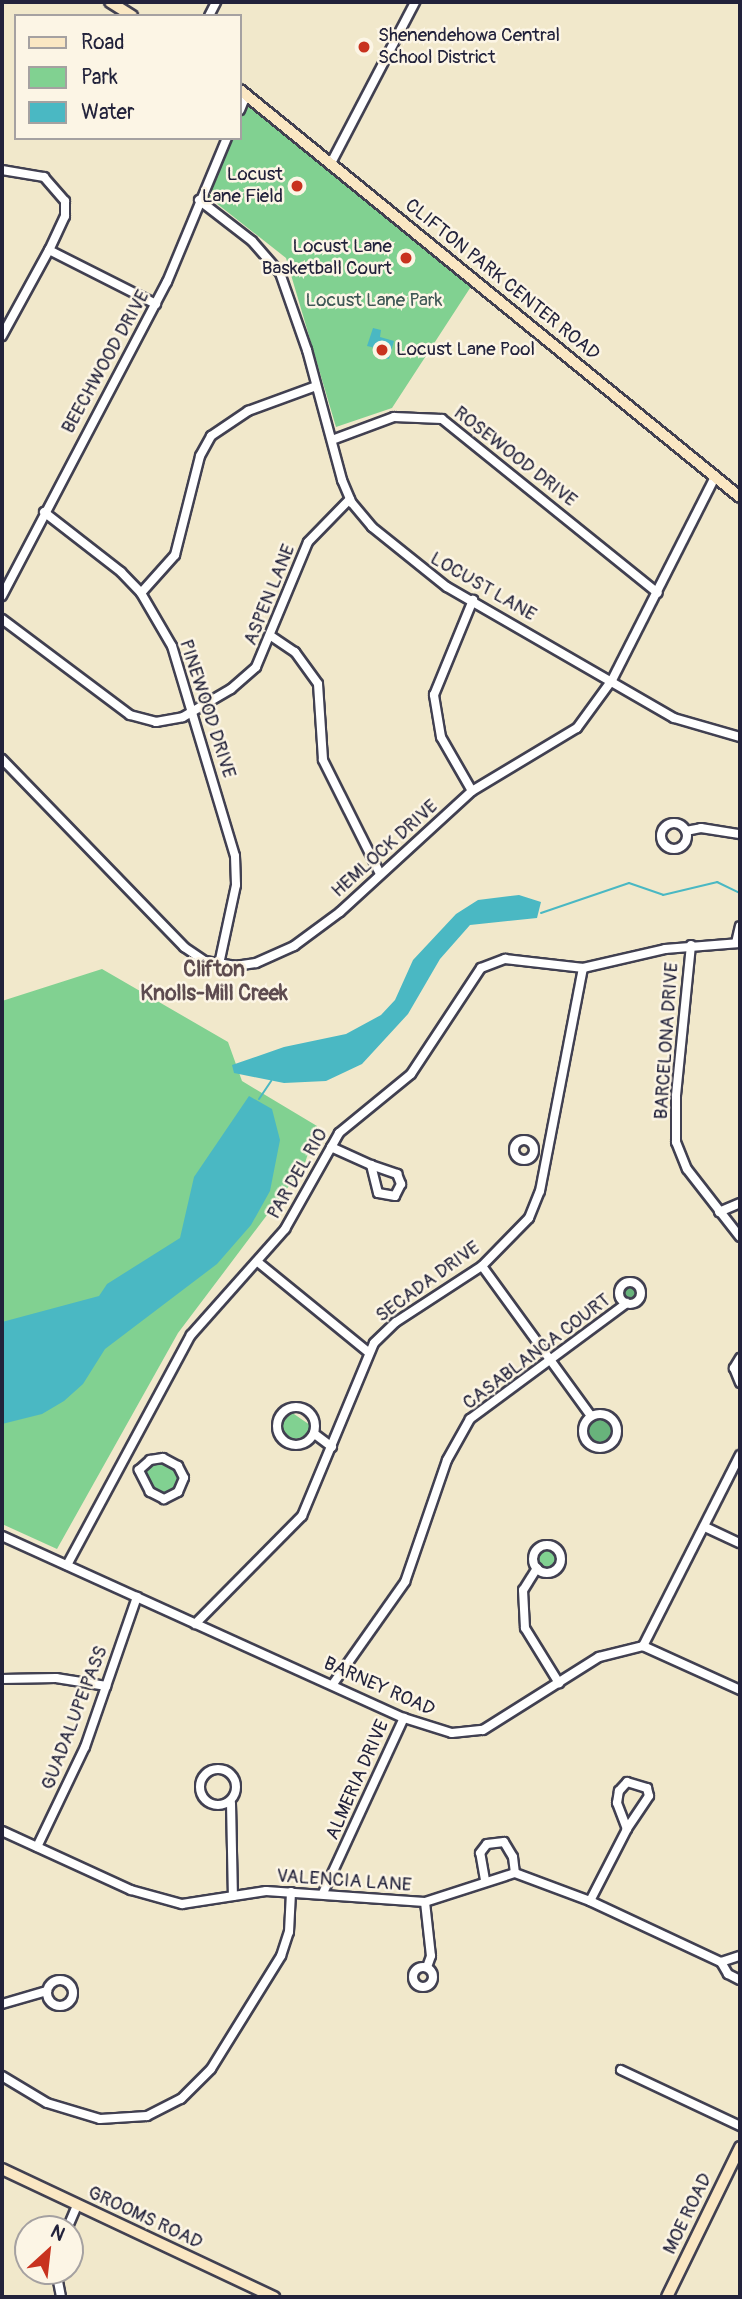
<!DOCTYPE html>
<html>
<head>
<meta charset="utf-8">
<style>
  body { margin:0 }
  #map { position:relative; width:742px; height:2299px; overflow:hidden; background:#f1e8cb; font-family:Pangolin,sans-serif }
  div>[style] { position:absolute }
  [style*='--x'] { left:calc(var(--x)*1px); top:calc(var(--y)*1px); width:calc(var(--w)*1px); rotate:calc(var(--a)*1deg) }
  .green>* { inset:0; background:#81d191 }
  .round { border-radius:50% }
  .forest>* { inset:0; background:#68b37b }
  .water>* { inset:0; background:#4ab8c3 }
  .stream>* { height:2px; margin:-1px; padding:0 1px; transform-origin:1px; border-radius:1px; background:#4ab8c3 }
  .roads { filter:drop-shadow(2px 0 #414051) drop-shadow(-2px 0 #414051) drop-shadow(0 2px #414051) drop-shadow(0 -2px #414051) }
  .street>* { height:8px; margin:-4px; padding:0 4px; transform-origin:4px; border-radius:4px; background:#fff }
  .street>.ring { margin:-4px; padding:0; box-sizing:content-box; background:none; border:8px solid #fff; border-radius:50% }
  .secondary>* { height:10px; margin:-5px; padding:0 5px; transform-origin:5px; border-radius:5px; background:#fae7c3 }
  .dots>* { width:19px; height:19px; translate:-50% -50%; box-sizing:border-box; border:4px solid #fcf5e5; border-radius:50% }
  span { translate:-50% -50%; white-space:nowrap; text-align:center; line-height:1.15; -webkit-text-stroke:5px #fcf5e5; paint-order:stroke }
  .poi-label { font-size:19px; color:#22223b }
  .left { translate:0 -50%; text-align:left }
  .right { translate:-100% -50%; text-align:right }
  .street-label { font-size:19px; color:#22223b }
  .park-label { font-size:19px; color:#3e5755 }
  .neighbourhood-label { font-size:21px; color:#5d4b4f; font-weight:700 }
  .frame { position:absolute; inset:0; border:4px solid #22223b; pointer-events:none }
  .legend { position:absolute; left:14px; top:14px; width:228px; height:126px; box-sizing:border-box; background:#fcf5e5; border:2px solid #a5a1a1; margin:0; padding:9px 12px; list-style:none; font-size:21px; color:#22223b }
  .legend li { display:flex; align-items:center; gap:14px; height:35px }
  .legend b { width:35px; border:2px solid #a5a1a1 }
  .north { position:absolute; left:14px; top:2215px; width:70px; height:70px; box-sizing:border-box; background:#fcf5e5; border:2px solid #a5a1a1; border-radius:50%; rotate:27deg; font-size:19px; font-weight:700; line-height:28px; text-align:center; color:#22223b }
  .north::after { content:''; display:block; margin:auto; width:24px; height:32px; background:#c8321e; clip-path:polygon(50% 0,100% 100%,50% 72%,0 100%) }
</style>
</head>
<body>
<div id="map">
  <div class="green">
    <i style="clip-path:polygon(247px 105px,472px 285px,392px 408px,336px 427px,286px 258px,206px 195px,232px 138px,240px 138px,240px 120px)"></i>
    <i style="clip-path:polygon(102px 969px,228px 1042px,242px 1081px,317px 1126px,304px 1166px,178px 1333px,57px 1549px,2px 1524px,2px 1001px)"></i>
    <i style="clip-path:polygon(291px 1412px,310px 1425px,310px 1435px,291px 1440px,282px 1434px,280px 1426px)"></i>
    <i style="clip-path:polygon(162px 1461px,174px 1466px,181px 1478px,173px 1491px,162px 1494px,152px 1487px,145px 1472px,148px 1465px)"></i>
    <i class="round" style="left:537px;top:1549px;width:20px;height:20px"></i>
  </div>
  <div class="forest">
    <i class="round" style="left:623px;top:1285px;width:16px;height:16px"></i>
    <i class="round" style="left:586px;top:1416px;width:28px;height:28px"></i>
  </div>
  <div class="water">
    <i style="clip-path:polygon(373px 328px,381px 330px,380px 337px,394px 341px,389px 359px,381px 357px,380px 349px,367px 346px)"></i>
    <i style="clip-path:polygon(519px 895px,541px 902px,537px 918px,470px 925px,440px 959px,408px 1014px,362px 1064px,326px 1081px,284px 1083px,234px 1073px,232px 1065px,284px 1047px,346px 1034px,381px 1015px,395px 1000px,413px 960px,456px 914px,478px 900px)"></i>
    <i style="clip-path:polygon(249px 1096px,272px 1109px,280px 1140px,270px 1191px,251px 1225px,217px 1264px,105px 1349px,83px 1384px,64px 1401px,42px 1414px,2px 1424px,2px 1322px,99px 1296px,107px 1284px,180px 1238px,194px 1177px)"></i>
  </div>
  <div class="stream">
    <i style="--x:541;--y:913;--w:93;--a:-18.8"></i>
    <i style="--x:629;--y:883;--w:36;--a:19"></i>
    <i style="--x:663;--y:895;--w:56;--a:-13.5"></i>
    <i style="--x:717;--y:882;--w:25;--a:26"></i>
    <i style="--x:259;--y:1099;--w:22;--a:-56"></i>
  </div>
  <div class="roads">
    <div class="street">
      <i style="--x:209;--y:16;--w:16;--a:-63"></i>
      <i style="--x:240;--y:110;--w:16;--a:-68"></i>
      <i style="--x:331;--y:163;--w:182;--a:-62.4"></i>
      <i style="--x:2;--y:170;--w:43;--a:9.5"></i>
      <i style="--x:44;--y:177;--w:32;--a:49"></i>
      <i style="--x:65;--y:201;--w:15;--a:90"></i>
      <i style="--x:65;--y:216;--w:38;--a:115"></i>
      <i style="--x:49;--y:250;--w:98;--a:118.7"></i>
      <i style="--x:199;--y:200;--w:67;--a:37.7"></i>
      <i style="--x:252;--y:241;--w:43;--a:48.8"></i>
      <i style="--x:280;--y:273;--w:82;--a:70.7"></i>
      <i style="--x:307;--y:350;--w:135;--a:74.9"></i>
      <i style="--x:342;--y:480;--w:25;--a:67"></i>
      <i style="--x:352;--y:503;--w:31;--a:50"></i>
      <i style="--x:372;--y:527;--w:96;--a:38.7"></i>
      <i style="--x:447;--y:587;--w:262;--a:30"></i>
      <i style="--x:674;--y:718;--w:69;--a:16.1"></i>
      <i style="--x:49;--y:250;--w:120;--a:26.8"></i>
      <i style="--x:332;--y:440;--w:66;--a:-20.4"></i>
      <i style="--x:394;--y:417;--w:48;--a:2.4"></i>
      <i style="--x:442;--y:419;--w:277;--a:38.9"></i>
      <i style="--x:44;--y:512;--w:98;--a:37.9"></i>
      <i style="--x:121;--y:572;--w:29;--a:46"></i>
      <i style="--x:141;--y:593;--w:61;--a:59.7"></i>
      <i style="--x:172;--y:646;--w:219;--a:73.3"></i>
      <i style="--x:235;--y:856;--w:29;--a:88"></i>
      <i style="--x:236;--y:885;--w:81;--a:102.1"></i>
      <i style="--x:141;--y:593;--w:51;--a:-48.2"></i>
      <i style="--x:175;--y:555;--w:102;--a:-75.8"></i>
      <i style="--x:200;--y:456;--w:23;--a:-61"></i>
      <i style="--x:211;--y:436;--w:45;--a:-34"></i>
      <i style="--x:248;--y:411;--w:72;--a:-20.2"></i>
      <i style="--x:2;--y:596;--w:355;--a:-62.3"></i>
      <i style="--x:167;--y:282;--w:156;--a:-67.4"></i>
      <i style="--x:2;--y:619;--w:160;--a:36.9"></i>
      <i style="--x:130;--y:715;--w:27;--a:15"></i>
      <i style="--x:156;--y:722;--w:27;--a:-10"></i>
      <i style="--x:183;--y:717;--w:56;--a:-30.3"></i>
      <i style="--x:231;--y:689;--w:33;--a:-41"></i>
      <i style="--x:256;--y:667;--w:135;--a:-67.4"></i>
      <i style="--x:308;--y:542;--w:60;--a:-45.7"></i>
      <i style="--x:271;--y:636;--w:29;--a:34"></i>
      <i style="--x:295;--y:652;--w:39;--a:54"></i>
      <i style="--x:318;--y:684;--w:76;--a:86.2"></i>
      <i style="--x:323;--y:760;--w:127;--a:63.4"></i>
      <i style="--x:2;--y:759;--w:262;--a:45.9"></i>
      <i style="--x:184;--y:947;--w:25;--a:34"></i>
      <i style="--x:205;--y:961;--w:30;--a:9"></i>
      <i style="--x:235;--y:966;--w:21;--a:-8"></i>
      <i style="--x:256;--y:963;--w:42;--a:-24.1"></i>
      <i style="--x:294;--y:946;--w:57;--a:-36.5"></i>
      <i style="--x:340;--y:912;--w:179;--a:-42.5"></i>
      <i style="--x:472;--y:791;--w:122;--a:-31"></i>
      <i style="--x:577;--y:728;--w:59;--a:-53.9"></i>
      <i style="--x:612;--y:680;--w:228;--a:-63.1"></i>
      <i style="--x:472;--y:791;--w:62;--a:-119.9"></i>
      <i style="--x:441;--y:737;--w:43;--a:-99.5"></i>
      <i style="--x:434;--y:695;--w:103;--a:-67.7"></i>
      <i class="ring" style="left:661px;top:823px;width:18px;height:18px"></i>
      <i style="--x:686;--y:831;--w:15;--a:-11"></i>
      <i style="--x:701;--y:828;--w:39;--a:9"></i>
      <i style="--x:736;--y:943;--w:17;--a:-77"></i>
      <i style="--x:691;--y:945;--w:152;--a:95.7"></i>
      <i style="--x:676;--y:1096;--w:46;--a:90"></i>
      <i style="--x:676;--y:1142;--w:29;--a:68"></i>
      <i style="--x:687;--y:1169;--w:86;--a:52.1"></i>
      <i class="ring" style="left:514px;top:1140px;width:12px;height:12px"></i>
      <i style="--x:331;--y:1147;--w:44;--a:24.2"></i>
      <i style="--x:371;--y:1165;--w:28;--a:19"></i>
      <i style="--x:397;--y:1174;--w:11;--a:68"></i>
      <i style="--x:401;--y:1184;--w:13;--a:117"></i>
      <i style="--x:395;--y:1196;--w:17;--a:-170"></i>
      <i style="--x:378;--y:1193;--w:29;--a:-104"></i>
      <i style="--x:719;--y:1212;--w:23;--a:-23"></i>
      <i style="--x:259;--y:1263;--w:141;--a:39.2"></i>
      <i style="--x:482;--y:1266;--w:185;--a:54"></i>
      <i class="ring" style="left:619px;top:1282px;width:14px;height:14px"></i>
      <i style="--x:740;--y:1358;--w:12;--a:121"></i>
      <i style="--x:734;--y:1368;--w:16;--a:68"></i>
      <i class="ring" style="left:277px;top:1407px;width:30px;height:30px"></i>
      <i class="ring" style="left:583px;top:1414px;width:26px;height:26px"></i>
      <i style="--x:316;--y:1435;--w:20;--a:37"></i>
      <i style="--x:163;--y:1458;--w:17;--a:28"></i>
      <i style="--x:178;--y:1466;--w:13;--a:63"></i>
      <i style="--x:184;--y:1478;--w:15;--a:113"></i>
      <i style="--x:178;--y:1492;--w:16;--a:153"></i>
      <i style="--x:164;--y:1499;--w:16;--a:-153"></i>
      <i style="--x:150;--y:1492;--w:25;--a:-117"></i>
      <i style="--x:139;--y:1470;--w:15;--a:-42"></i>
      <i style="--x:150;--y:1460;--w:13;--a:-9"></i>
      <i style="--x:705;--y:1527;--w:38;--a:25"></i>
      <i style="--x:2;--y:1536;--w:441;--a:24.4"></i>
      <i style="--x:404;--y:1718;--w:50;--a:17.4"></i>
      <i style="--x:452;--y:1733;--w:31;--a:-6"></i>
      <i style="--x:483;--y:1730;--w:137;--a:-32.2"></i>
      <i style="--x:599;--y:1657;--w:45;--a:-14"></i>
      <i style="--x:643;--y:1646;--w:107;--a:24.4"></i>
      <i class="ring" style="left:533px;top:1545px;width:20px;height:20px"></i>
      <i style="--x:67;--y:1565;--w:261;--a:-61.7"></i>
      <i style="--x:191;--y:1335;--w:142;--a:-48.4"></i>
      <i style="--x:285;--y:1229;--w:110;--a:-60.6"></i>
      <i style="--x:339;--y:1133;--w:93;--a:-39.3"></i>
      <i style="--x:411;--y:1074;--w:127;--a:-56.6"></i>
      <i style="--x:481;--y:968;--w:26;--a:-21"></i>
      <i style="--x:505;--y:959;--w:79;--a:6.6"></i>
      <i style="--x:583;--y:968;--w:84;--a:-13"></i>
      <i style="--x:665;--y:949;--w:75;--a:-4.6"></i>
      <i style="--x:537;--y:1568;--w:26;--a:122"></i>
      <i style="--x:523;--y:1590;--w:38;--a:87"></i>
      <i style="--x:525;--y:1628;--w:65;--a:58.3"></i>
      <i style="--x:195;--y:1624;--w:152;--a:-45.3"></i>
      <i style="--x:302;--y:1516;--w:187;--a:-67.4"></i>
      <i style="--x:374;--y:1343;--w:30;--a:-44"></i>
      <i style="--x:396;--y:1322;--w:103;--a:-33.1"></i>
      <i style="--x:482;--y:1266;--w:67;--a:-45.6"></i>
      <i style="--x:529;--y:1218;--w:29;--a:-68"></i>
      <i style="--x:540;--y:1191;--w:227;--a:-79.1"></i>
      <i style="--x:643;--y:1646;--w:214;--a:-63.1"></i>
      <i style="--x:2;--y:1679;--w:54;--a:-1.1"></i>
      <i style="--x:56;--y:1678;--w:51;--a:9.1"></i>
      <i style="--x:333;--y:1684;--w:125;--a:-54.8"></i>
      <i style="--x:405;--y:1582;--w:129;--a:-71"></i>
      <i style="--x:447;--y:1460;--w:47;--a:-60.7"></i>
      <i style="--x:470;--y:1419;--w:195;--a:-36.5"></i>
      <i class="ring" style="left:200px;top:1769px;width:28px;height:28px"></i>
      <i style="--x:627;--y:1782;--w:21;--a:17"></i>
      <i style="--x:647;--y:1788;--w:8;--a:76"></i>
      <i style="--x:649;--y:1796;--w:40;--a:124"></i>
      <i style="--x:627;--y:1829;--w:28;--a:-111"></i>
      <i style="--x:617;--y:1803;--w:12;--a:-81"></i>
      <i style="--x:619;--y:1791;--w:12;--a:-48"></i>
      <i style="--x:231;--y:1803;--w:93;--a:88.8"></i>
      <i style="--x:2;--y:1831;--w:142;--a:24.6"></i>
      <i style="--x:131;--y:1890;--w:53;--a:15.4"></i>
      <i style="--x:182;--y:1904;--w:85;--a:-8.8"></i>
      <i style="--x:266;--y:1891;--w:159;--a:4"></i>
      <i style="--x:425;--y:1902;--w:95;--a:-17.9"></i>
      <i style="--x:37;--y:1847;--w:111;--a:-64.4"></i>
      <i style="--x:85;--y:1747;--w:159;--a:-70.9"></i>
      <i style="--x:485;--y:1880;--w:27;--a:-100"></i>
      <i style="--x:480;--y:1853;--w:11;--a:-52"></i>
      <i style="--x:487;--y:1844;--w:17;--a:-7"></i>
      <i style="--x:504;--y:1842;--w:17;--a:59"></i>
      <i style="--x:513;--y:1857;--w:16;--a:83"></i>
      <i style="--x:515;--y:1873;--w:80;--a:20.5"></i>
      <i style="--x:590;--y:1901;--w:145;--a:25"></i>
      <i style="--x:721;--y:1962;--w:14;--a:60"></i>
      <i style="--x:728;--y:1974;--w:13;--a:27"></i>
      <i style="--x:323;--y:1893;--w:193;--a:-65.2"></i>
      <i style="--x:590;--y:1901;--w:81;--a:-62.8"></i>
      <i style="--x:425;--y:1902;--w:54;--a:83.7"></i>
      <i style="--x:431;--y:1956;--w:12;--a:110"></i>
      <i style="--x:721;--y:1962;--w:20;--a:-18"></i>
      <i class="ring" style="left:413px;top:1967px;width:12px;height:12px"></i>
      <i class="ring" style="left:47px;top:1980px;width:18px;height:18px"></i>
      <i style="--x:2;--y:2004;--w:47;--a:-16.1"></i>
      <i style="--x:621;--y:2070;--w:132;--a:25.2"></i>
      <i style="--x:2;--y:2076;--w:52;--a:31"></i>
      <i style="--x:47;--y:2103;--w:55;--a:16.8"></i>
      <i style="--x:100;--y:2119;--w:47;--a:-3.7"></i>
      <i style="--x:147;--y:2116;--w:38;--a:-27"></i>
      <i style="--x:181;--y:2099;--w:42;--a:-45"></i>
      <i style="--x:211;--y:2069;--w:133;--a:-58.2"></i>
      <i style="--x:281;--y:1956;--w:25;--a:-72"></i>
      <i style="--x:289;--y:1932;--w:40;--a:-87.1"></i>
      <i style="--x:67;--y:2229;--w:26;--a:-67"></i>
      <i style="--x:56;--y:2271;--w:26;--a:79"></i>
    </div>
    <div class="secondary">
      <i style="--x:110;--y:2;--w:26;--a:32"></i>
      <i style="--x:240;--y:90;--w:645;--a:39.15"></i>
      <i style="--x:2;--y:2169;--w:301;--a:25.2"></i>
      <i style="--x:667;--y:2297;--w:167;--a:-64"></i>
    </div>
  </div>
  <div class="dots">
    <i style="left:364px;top:47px;background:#c8321e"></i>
    <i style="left:297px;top:186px;background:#c8321e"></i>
    <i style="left:406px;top:258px;background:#c8321e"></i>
    <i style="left:382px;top:350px;background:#c8321e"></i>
  </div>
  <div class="poi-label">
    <span class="left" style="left:378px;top:47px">Shenendehowa Central<br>School District</span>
    <span class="right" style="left:283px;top:186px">Locust<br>Lane Field</span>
    <span class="right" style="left:392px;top:258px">Locust Lane<br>Basketball Court</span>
    <span class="left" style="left:396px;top:350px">Locust Lane Pool</span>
  </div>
  <div class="street-label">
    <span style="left:502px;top:280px;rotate:39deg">CLIFTON PARK CENTER ROAD</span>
    <span style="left:106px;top:362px;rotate:-61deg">BEECHWOOD DRIVE</span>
    <span style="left:515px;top:457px;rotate:38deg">ROSEWOOD DRIVE</span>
    <span style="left:483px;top:587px;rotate:30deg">LOCUST LANE</span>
    <span style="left:270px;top:595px;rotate:-68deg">ASPEN LANE</span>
    <span style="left:207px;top:709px;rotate:72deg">PINEWOOD DRIVE</span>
    <span style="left:385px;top:849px;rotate:-42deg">HEMLOCK DRIVE</span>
    <span style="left:667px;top:1041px;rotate:-86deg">BARCELONA DRIVE</span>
    <span style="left:298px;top:1174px;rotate:-60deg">PAR DEL RIO</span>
    <span style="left:428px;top:1282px;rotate:-36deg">SECADA DRIVE</span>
    <span style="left:537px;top:1352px;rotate:-37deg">CASABLANCA COURT</span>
    <span style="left:379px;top:1687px;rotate:24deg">BARNEY ROAD</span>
    <span style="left:75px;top:1718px;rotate:-69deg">GUADALUPE PASS</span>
    <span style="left:358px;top:1780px;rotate:-66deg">ALMERIA DRIVE</span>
    <span style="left:344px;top:1881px;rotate:4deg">VALENCIA LANE</span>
    <span style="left:688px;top:2214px;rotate:-64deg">MOE ROAD</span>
    <span style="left:145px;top:2218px;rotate:25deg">GROOMS ROAD</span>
  </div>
  <div class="park-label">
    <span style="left:374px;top:301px">Locust Lane Park</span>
  </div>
  <div class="neighbourhood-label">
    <span style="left:214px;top:982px">Clifton<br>Knolls-Mill Creek</span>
  </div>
  <div class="frame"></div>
  <ul class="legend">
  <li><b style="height:9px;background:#fae7c3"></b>Road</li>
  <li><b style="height:19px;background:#81d191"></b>Park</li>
  <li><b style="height:19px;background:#4ab8c3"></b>Water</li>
  </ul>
  <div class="north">N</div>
</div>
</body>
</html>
